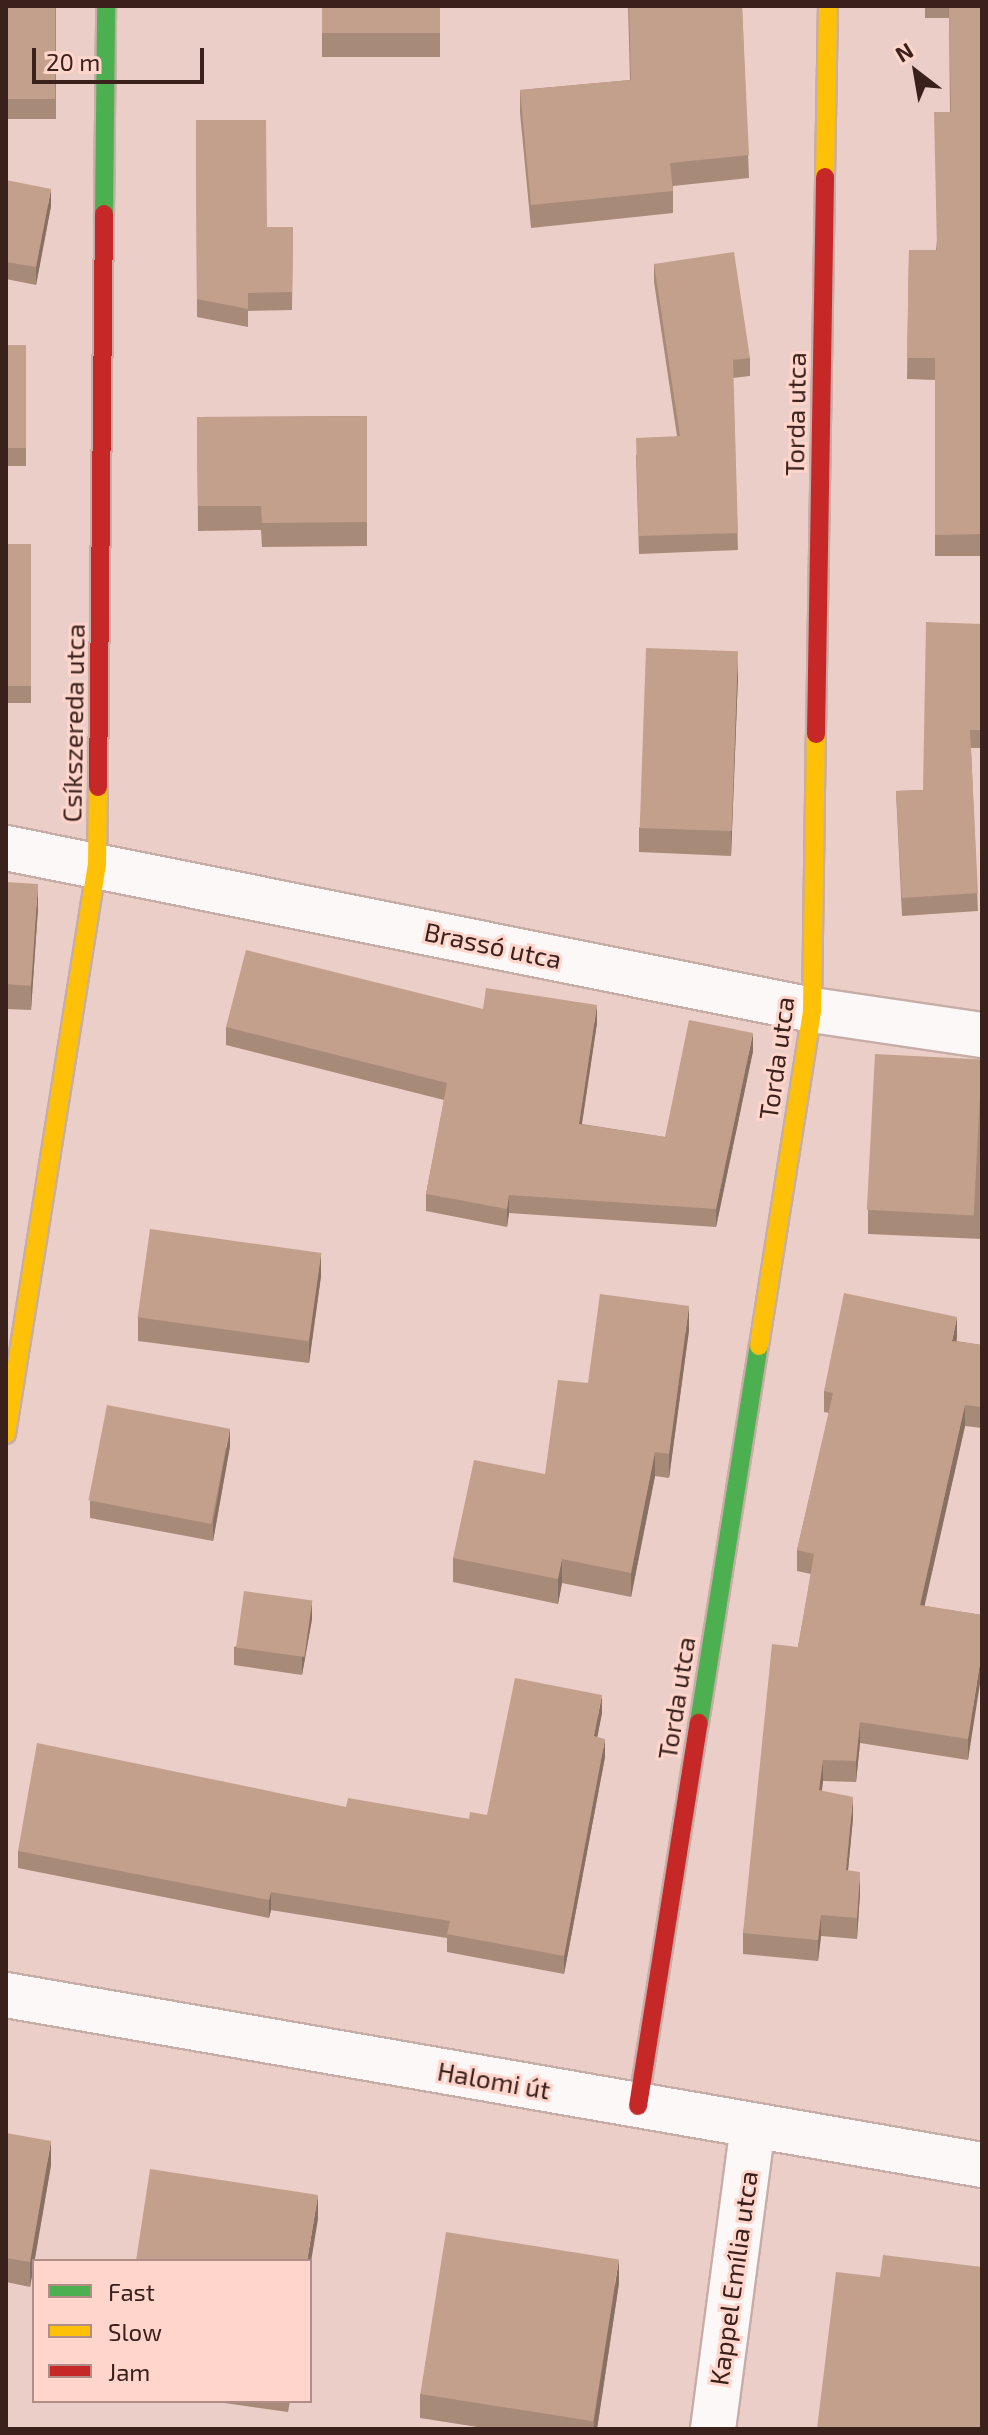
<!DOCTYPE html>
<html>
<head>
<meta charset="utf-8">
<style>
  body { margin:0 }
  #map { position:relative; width:988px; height:2435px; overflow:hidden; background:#eccec8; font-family:"Exo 2",sans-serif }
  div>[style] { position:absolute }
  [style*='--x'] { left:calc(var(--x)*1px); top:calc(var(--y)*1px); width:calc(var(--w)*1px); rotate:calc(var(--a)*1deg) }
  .roads { filter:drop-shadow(2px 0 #c7ada8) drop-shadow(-2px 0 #c7ada8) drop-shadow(0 2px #c7ada8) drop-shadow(0 -2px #c7ada8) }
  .street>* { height:44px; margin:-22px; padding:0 22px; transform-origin:22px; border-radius:22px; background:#fcf8f7 }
  .fast>* { height:18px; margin:-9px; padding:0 9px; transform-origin:9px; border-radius:9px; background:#4caf50 }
  .slow>* { height:18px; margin:-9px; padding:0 9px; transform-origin:9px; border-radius:9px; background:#ffc107 }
  .jam>* { height:18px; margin:-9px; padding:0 9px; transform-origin:9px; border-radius:9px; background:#c62828 }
  .wall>* { inset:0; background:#a88a78; transform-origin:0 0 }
  .shaded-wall>* { inset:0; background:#887062 }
  .building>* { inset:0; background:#c3a08c; transform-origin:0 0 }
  span { translate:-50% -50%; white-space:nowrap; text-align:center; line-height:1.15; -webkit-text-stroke:6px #ffd5cc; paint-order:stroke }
  .street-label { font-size:26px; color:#3a211c }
  .frame { position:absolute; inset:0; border:8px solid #3a211c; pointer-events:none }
  .legend { position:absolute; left:32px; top:2259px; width:280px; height:144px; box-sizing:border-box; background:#ffd5cc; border:2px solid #b08d86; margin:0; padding:10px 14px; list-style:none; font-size:24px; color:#3a211c }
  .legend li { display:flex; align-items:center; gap:16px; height:40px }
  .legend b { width:40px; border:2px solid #b08d86 }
  .north { position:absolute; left:876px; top:32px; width:80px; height:80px; -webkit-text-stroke:6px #ffd5cc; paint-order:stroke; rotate:329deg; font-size:22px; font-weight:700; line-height:32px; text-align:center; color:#3a211c }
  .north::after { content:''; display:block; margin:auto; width:28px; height:36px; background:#3a211c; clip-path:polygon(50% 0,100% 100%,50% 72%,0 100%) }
  .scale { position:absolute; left:32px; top:48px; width:172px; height:36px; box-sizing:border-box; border:4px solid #3a211c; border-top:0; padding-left:10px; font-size:24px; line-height:28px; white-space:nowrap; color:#3a211c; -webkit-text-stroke:6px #ffd5cc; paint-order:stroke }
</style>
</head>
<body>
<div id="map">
  <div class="roads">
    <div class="street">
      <i style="--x:6;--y:848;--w:822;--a:11.36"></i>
      <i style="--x:812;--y:1010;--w:172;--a:8.4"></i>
      <i style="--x:6;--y:1995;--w:991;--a:9.88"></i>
      <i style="--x:713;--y:2429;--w:306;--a:-82.5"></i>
    </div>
    <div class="fast">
      <i style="--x:104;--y:214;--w:208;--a:-89.4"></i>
      <i style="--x:699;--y:1723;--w:382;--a:-81"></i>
    </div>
    <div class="slow">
      <i style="--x:825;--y:177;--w:171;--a:-89"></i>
      <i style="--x:759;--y:1346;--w:340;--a:-81"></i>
      <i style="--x:812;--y:1010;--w:276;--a:-89.2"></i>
      <i style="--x:6;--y:1434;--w:577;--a:-80.93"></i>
      <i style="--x:97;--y:864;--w:77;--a:-89.3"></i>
    </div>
    <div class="jam">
      <i style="--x:816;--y:734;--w:557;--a:-89.07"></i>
      <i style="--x:98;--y:787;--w:573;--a:-89.4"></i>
      <i style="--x:638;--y:2106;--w:388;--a:-81"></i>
    </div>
  </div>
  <div class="wall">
    <i style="left:6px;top:6px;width:50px;height:113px"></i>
    <i style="left:322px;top:6px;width:118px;height:51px"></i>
    <i style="clip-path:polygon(628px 6px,742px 6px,749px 178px,673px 186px,673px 213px,531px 228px,520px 113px,520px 90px,630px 80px)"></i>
    <i style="clip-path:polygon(925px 6px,982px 6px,982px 556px,935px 556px,935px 380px,907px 379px,909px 250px,936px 250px,950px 112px,949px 18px,925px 18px)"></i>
    <i style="clip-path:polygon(196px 120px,267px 227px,293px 227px,292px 310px,248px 311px,248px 327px,197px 317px)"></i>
    <i style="clip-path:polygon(6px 180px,51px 206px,36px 285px,6px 279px)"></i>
    <i style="clip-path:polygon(654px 264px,750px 358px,750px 376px,733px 378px,738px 550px,639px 554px,636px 455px,677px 436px,654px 282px)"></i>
    <i style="left:6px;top:345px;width:20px;height:121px"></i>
    <i style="clip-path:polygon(367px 416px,367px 546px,262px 547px,261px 530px,198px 531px,197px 417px)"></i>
    <i style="left:6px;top:544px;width:25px;height:159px"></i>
    <i style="clip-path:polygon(982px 624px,982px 748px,971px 748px,978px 911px,902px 916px,896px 791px,923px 790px)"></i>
    <i style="clip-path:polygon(738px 676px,731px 856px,639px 852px,639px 828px)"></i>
    <i style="clip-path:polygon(6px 882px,38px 908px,31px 1010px,6px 1009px)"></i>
    <i style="clip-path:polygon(483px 1009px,597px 1023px,582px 1124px,665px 1137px,753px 1051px,716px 1227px,509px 1213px,507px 1227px,426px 1211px,426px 1194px,444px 1100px,226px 1045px,226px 1027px)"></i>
    <i style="clip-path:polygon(982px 1059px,982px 1239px,868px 1234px,868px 1210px)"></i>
    <i style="clip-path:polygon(321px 1276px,309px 1363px,138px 1341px,138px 1317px)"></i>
    <i style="clip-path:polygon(689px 1330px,669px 1478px,655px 1476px,631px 1597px,562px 1583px,558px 1604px,453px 1582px,453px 1558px,545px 1474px,588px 1383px)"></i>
    <i style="clip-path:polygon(957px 1338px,956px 1341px,982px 1345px,982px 1428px,965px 1426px,924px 1606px,982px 1615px,968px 1760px,860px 1743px,856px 1782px,823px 1781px,822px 1791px,853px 1818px,848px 1871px,860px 1893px,857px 1939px,821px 1936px,818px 1961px,743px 1954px,743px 1933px,798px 1647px,811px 1574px,797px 1571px,797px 1550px,829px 1413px,824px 1412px,824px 1391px)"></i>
    <i style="clip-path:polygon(230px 1446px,213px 1541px,90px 1518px,90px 1501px)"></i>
    <i style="clip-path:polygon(312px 1619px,302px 1675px,234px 1665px,234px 1647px)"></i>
    <i style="clip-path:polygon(602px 1713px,597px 1737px,605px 1757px,564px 1974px,447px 1952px,447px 1938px,271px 1910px,269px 1918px,18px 1868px,18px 1851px,346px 1807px,469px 1819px,487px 1815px)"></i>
    <i style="clip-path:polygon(6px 2133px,51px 2165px,30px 2287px,6px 2282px)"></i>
    <i style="clip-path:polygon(619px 2283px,597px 2429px,490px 2429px,420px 2418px,420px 2394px)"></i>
    <i style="clip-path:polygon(210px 2401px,290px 2401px,288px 2412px)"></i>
  </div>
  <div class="shaded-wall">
    <i style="clip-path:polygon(51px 189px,51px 206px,36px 285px,36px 267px)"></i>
    <i style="clip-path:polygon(738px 652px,738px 676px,731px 856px,731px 832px)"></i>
    <i style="clip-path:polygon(38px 884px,38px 908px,31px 1010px,31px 986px)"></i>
    <i style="clip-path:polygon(597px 1005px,597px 1023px,579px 1142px,579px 1124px)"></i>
    <i style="clip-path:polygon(753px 1033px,753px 1051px,716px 1227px,716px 1209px)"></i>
    <i style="clip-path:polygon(509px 1195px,509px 1213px,507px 1227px,507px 1209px)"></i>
    <i style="clip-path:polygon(321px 1252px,321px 1276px,309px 1363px,309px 1339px)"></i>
    <i style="clip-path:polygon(689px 1306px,689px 1330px,669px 1478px,669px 1454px)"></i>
    <i style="clip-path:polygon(957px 1317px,957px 1338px,952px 1362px,952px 1341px)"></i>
    <i style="clip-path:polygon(965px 1405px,965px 1426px,920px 1626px,920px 1605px)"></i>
    <i style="clip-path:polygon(230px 1428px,230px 1446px,213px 1541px,213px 1523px)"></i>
    <i style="clip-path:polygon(655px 1452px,655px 1476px,631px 1597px,631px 1573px)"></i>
    <i style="clip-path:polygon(562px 1559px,562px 1583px,558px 1604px,558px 1579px)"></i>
    <i style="clip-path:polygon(312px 1601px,312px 1619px,302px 1675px,302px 1657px)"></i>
    <i style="clip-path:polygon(982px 1650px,982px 1671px,968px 1760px,968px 1739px)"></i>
    <i style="clip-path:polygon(602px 1695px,602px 1713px,594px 1754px,594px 1736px)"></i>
    <i style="clip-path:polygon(860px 1722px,860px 1743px,856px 1782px,856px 1761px)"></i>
    <i style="clip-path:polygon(605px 1739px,605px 1757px,564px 1974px,564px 1956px)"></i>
    <i style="clip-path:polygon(823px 1760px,823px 1781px,819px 1811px,819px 1790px)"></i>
    <i style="clip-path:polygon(853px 1797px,853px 1818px,846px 1891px,846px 1870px)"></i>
    <i style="clip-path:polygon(860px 1872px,860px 1893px,857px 1939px,857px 1918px)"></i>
    <i style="clip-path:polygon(271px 1892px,271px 1910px,269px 1918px,269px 1900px)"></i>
    <i style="clip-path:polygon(821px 1915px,821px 1936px,818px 1961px,818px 1940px)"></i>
    <i style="clip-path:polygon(51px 2141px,51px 2165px,30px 2287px,30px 2262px)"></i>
    <i style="clip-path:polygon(318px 2195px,318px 2219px,310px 2268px,310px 2261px,307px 2261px)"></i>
    <i style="clip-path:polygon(619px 2259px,619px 2283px,597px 2429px,594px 2429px,594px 2421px)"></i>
  </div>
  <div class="building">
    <i style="left:6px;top:6px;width:49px;height:93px"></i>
    <i style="left:322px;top:6px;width:118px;height:27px"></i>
    <i style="clip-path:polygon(629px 6px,742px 6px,749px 155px,670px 163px,673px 191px,531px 205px,520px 90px,631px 80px)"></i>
    <i style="clip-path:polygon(949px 6px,982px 6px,982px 534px,935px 535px,935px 358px,907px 358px,909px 250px,937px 250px,934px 112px,951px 112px)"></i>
    <i style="clip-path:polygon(196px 120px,266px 120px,267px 227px,293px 227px,292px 292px,248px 293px,248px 309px,197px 299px)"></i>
    <i style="clip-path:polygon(6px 180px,51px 189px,36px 267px,6px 262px)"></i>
    <i style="clip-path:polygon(734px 252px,750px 358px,733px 360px,738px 533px,639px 536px,636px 438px,680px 436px,654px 264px)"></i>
    <i style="left:6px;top:345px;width:20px;height:103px"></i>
    <i style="clip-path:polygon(367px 416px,367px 522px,262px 523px,261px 506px,198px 506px,197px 417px)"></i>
    <i style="left:6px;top:544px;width:25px;height:142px"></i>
    <i style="clip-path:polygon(926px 622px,982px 624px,982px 730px,970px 730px,978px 893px,902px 898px,896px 791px,923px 790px)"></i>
    <i style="left:646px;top:648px;width:92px;height:180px;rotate:2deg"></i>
    <i style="clip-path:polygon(6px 882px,38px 884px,31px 986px,6px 984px)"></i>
    <i style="clip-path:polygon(246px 950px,483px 1009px,486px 988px,597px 1005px,579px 1124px,665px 1137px,689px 1020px,753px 1033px,716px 1209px,509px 1195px,507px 1209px,426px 1194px,447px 1083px,226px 1027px)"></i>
    <i style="left:875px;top:1054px;width:107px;height:156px;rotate:3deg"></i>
    <i style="left:150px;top:1229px;width:173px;height:89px;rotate:8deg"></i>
    <i style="clip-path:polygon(844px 1293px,957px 1317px,952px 1341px,982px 1345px,982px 1407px,965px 1405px,920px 1605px,982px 1615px,982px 1650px,968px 1739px,860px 1722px,856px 1761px,823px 1760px,819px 1790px,853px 1797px,846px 1870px,860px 1872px,857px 1918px,821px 1915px,818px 1940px,743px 1933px,772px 1644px,798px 1647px,814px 1554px,797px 1550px,833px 1393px,824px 1391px)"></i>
    <i style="clip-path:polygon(600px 1294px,689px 1306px,669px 1454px,655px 1452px,631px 1573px,562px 1559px,558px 1579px,453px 1558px,474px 1460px,545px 1474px,558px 1380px,588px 1383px)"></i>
    <i style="left:107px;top:1405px;width:125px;height:97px;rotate:11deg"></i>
    <i style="left:244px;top:1591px;width:69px;height:57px;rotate:8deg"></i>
    <i style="clip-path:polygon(515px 1678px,602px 1695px,594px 1736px,605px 1739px,564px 1956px,447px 1934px,450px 1921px,271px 1892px,269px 1900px,18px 1851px,37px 1743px,346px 1807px,348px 1798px,469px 1819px,470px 1812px,487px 1815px)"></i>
    <i style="clip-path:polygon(6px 2133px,51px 2141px,30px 2262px,6px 2258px)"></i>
    <i style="clip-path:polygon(150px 2169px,318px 2195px,307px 2261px,136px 2261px)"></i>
    <i style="left:446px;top:2232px;width:175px;height:164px;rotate:9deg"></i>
    <i style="clip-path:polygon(883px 2255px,982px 2267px,982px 2429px,817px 2429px,836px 2272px,880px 2277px)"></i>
  </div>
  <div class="street-label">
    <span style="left:795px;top:414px;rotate:-89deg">Torda utca</span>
    <span style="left:73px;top:723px;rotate:-89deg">Csíkszereda utca</span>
    <span style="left:493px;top:945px;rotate:12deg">Brassó utca</span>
    <span style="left:776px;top:1058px;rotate:-82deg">Torda utca</span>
    <span style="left:676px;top:1698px;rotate:-81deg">Torda utca</span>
    <span style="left:494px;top:2080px;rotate:10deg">Halomi út</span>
    <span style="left:733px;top:2278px;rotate:-82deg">Kappel Emília utca</span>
  </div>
  <div class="frame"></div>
  <ul class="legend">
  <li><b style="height:10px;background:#4caf50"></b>Fast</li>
  <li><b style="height:10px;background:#ffc107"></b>Slow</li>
  <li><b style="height:10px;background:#c62828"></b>Jam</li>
  </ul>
  <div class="north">N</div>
  <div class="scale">20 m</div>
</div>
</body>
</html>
